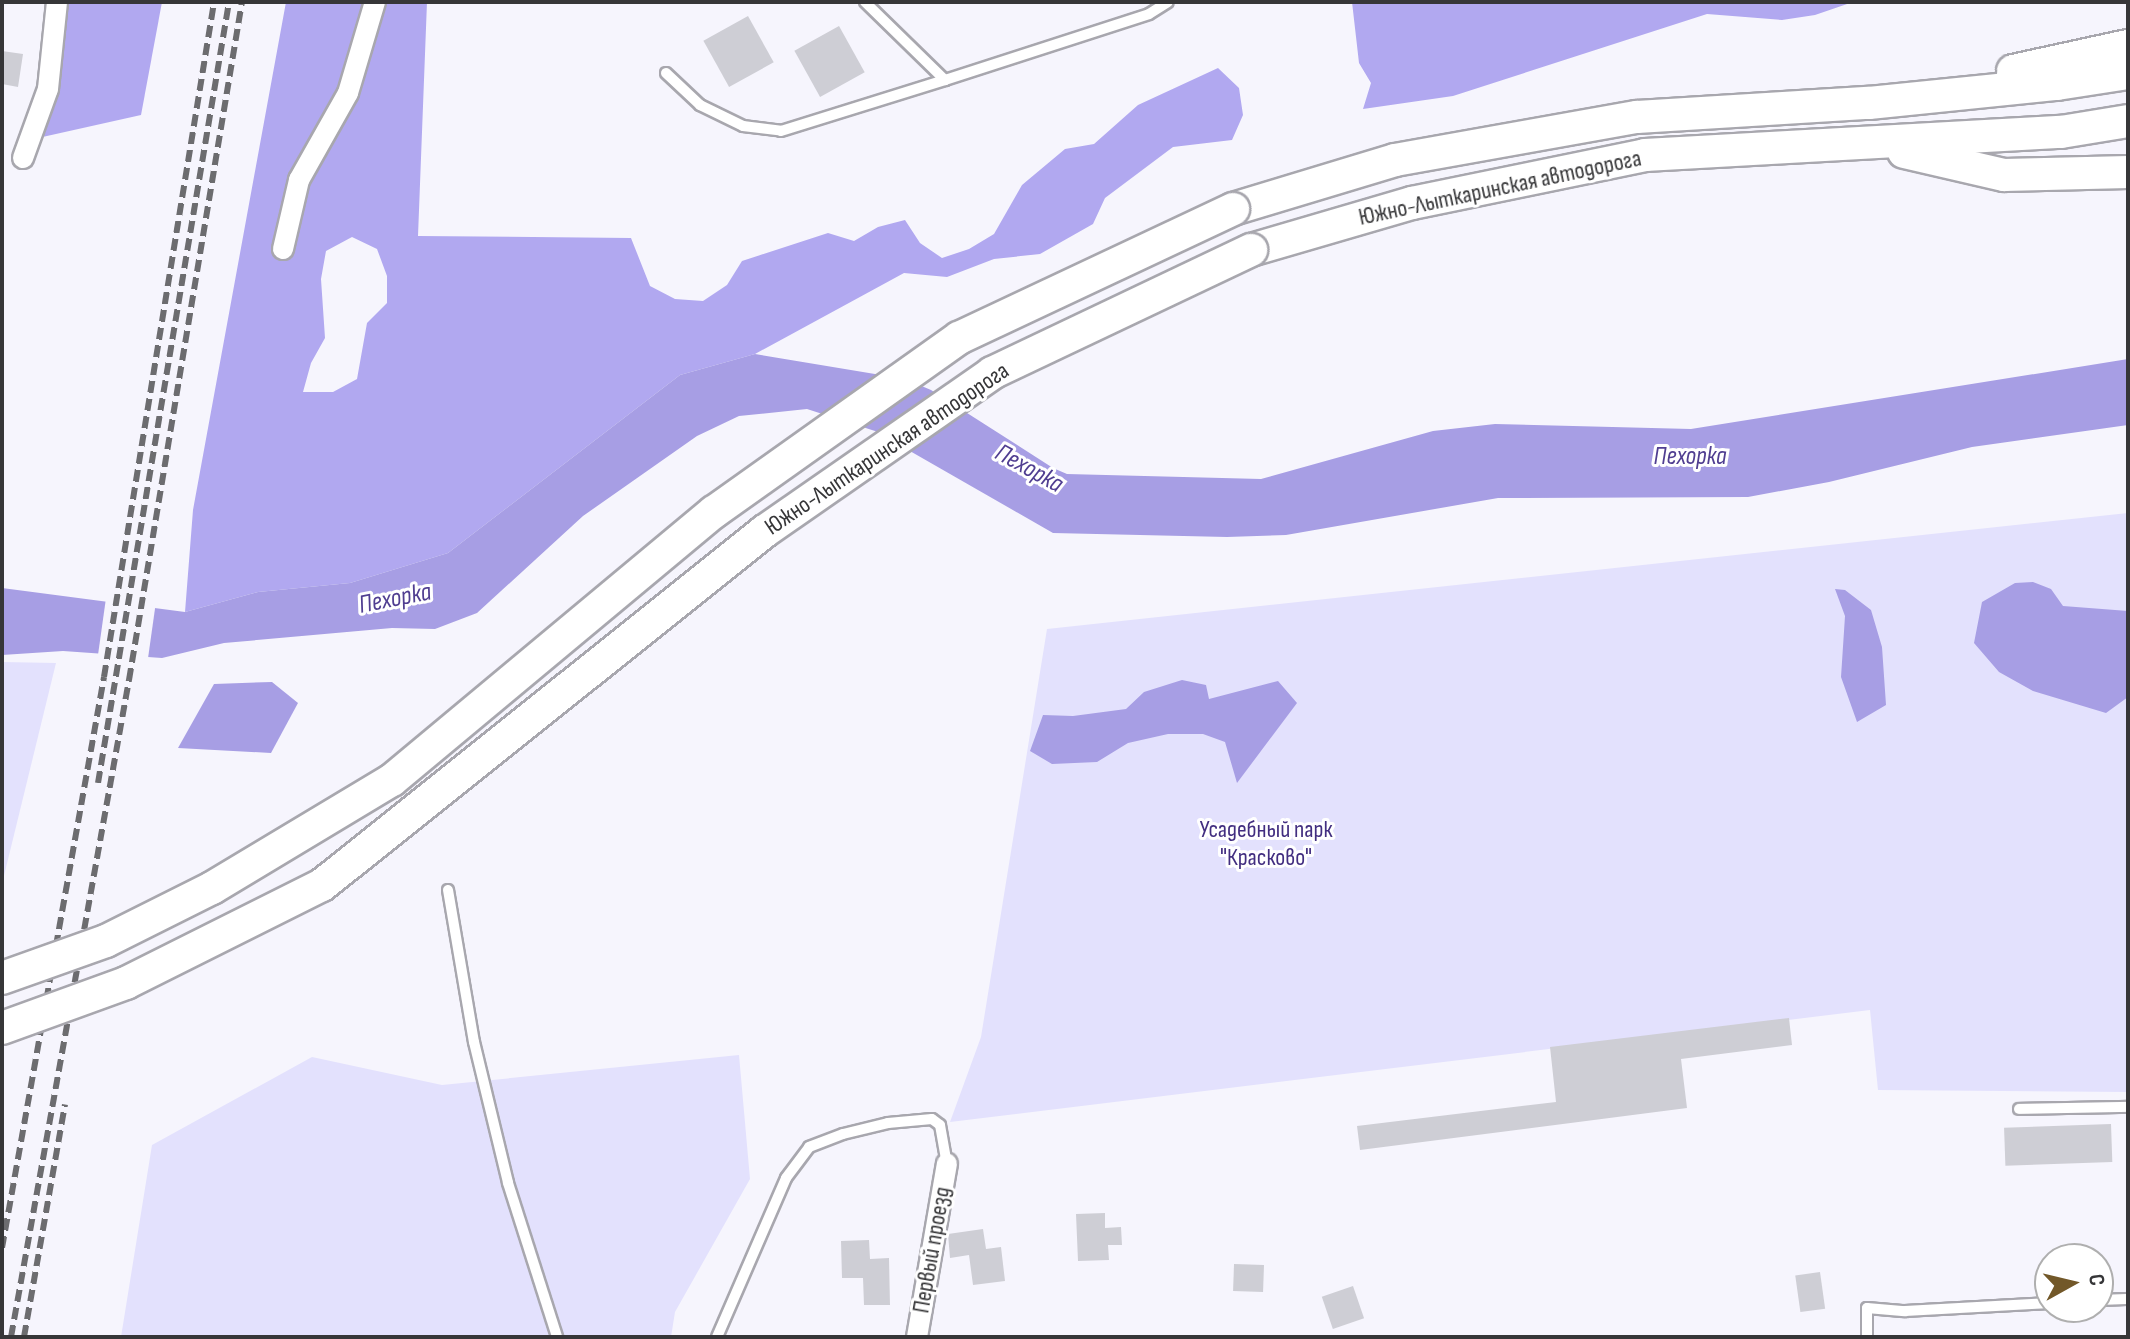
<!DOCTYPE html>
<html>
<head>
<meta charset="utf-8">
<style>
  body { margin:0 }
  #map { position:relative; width:2130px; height:1339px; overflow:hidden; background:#f6f5fd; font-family:"Sofia Sans Condensed",sans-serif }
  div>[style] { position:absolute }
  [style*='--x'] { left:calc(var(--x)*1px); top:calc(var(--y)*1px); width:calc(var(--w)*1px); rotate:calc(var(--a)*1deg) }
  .green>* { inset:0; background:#e3e1fd }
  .forest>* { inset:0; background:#b1a8f0 }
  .water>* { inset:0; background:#a79ee4 }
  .pier>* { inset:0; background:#f6f5fd; transform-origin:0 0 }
  .building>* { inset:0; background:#ceced5; transform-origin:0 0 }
  .roads { filter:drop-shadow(2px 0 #a8a7ae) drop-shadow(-2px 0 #a8a7ae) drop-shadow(0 2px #a8a7ae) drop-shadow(0 -2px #a8a7ae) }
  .service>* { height:10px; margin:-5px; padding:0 5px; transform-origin:5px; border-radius:5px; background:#fff }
  .minor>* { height:20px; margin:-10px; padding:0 10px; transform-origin:10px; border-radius:10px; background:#fff }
  .primary>* { height:32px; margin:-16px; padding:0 16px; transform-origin:16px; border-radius:16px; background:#fff }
  .rail>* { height:6px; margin-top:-3px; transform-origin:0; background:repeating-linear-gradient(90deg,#6c6c6f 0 12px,transparent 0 18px) }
  .bridges { filter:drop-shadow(2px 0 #a8a7ae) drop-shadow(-2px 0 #a8a7ae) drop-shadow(0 2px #a8a7ae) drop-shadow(0 -2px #a8a7ae) }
  .primary-bridge>* { height:32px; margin:-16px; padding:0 16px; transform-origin:16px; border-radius:16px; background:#fff }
  span { translate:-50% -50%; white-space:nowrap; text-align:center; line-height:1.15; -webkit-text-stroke:6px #fff; paint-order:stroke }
  .street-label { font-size:24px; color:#363638 }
  .park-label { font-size:24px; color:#422e80 }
  .water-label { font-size:26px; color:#503e91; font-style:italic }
  .frame { position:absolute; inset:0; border:4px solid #363638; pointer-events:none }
  .north { position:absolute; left:2034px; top:1243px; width:80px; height:80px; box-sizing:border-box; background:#fff; border:2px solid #afafaf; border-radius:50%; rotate:82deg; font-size:22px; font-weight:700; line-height:32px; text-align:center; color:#363638 }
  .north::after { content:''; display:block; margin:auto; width:28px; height:36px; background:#725829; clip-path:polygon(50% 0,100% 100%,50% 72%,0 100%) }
</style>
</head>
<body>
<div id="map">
  <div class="green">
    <i style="clip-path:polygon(2128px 513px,2128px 1092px,1878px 1090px,1870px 1010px,950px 1122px,981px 1037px,1047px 629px)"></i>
    <i style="clip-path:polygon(2px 662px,56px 663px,2px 884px)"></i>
    <i style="clip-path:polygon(739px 1055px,750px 1179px,675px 1312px,671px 1337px,121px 1337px,152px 1145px,312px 1057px,442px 1085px)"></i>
  </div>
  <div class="forest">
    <i style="clip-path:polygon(57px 2px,162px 2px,141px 115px,38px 138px)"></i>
    <i style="clip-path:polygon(evenodd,286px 2px,427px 2px,418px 236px,631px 238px,650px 286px,675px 299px,703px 301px,727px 285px,742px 261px,828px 233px,854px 241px,878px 227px,905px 220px,920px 243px,942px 258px,969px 249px,994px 234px,1022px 185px,1065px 149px,1094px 144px,1138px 105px,1218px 68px,1239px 88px,1243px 115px,1232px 140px,1173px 147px,1105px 198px,1093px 224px,1040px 254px,994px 259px,947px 277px,904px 273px,755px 354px,680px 375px,448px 553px,350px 583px,258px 592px,185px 612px,193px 510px,286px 2px,352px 237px,377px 249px,387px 276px,387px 303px,367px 323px,357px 379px,333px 392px,303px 392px,311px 363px,325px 338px,321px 279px,326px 251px,352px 237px)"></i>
    <i style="clip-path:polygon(1352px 2px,1853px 2px,1815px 15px,1782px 20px,1707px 14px,1453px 96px,1363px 109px,1371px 83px,1359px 63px)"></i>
  </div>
  <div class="water">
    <i style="clip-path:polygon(755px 354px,905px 379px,931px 390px,1053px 468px,1067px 474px,1261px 479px,1433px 431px,1495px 424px,1691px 429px,2128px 359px,2128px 425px,1972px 447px,1829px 482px,1748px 497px,1498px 498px,1286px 535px,1227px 537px,1053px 533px,875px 431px,807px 409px,739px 416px,697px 436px,583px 516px,477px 613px,435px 629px,392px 628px,224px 643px,162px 658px,63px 651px,2px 655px,2px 588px,185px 612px,258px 592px,350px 583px,448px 553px,680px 375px)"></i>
    <i style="clip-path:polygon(2033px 582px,2051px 589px,2063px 606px,2128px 611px,2128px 697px,2106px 713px,2033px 691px,1999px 672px,1974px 643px,1982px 602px,2015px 583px)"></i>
    <i style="clip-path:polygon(1835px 589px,1845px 590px,1871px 610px,1882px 647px,1886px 705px,1857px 722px,1841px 677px,1845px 616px)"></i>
    <i style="clip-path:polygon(1182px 680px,1206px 685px,1209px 699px,1278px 681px,1297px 703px,1237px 783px,1225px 742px,1203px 734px,1168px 734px,1128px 743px,1097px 762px,1052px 764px,1030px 751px,1043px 715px,1073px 716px,1126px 709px,1144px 692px)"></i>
    <i style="clip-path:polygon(272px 682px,298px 703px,271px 753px,178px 748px,214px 684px)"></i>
  </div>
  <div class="pier">
    <i style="left:106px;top:598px;width:50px;height:60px;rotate:8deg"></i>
  </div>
  <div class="building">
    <i style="left:748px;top:16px;width:53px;height:51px;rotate:61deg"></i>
    <i style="left:839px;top:26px;width:53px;height:51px;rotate:61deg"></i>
    <i style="clip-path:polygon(2px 51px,23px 54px,18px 87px,2px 84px)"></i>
    <i style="clip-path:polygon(1789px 1018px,1792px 1045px,1681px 1059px,1687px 1108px,1360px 1150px,1357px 1126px,1556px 1102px,1550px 1047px)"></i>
    <i style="left:2111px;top:1124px;width:38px;height:107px;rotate:88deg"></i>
    <i style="clip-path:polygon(1105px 1213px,1105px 1228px,1121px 1227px,1122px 1245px,1108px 1245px,1109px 1260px,1078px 1261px,1076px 1214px)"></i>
    <i style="clip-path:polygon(983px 1229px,986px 1249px,1001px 1247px,1005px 1281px,973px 1285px,969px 1255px,950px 1258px,948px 1234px)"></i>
    <i style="clip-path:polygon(869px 1240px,870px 1259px,889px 1258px,890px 1305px,864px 1305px,863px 1278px,842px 1278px,841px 1241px)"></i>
    <i style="left:1264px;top:1265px;width:27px;height:30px;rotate:92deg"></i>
    <i style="left:1820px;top:1272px;width:37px;height:25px;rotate:82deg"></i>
    <i style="left:1353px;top:1286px;width:34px;height:33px;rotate:71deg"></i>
  </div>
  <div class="roads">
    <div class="service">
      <i style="--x:865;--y:2;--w:112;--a:44.3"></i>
      <i style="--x:945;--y:80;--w:214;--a:-17.9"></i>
      <i style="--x:1149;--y:14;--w:22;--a:-32"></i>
      <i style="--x:666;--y:73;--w:47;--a:43.3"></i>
      <i style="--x:700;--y:105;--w:48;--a:26"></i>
      <i style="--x:743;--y:126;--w:38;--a:7"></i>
      <i style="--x:781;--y:131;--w:172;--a:-17.3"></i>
      <i style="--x:448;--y:890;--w:154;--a:80.3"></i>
      <i style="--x:474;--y:1042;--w:145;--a:76.4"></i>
      <i style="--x:508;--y:1183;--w:162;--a:72.3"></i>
      <i style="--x:2019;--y:1109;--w:109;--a:-1.1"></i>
      <i style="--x:2098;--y:1300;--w:30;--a:-2"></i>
      <i style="--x:717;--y:1337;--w:173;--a:-66.5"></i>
      <i style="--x:786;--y:1178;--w:39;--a:-53"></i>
      <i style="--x:809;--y:1147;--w:36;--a:-21"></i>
      <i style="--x:843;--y:1134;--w:46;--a:-13.7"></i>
      <i style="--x:888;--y:1123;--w:44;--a:-5.2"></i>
      <i style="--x:932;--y:1119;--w:10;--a:37"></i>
      <i style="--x:940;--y:1125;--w:40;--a:80"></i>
      <i style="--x:1867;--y:1337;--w:29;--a:-90"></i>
      <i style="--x:1867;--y:1308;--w:38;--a:5"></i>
      <i style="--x:1905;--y:1311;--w:145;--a:-3.2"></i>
    </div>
    <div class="minor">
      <i style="--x:23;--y:158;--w:73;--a:-70.1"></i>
      <i style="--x:48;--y:89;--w:87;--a:-84.1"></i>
      <i style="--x:283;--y:249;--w:71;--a:-76.9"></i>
      <i style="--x:299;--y:180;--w:100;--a:-60.6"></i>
      <i style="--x:348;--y:93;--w:95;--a:-73.5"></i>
      <i style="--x:917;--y:1337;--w:176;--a:-80.2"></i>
    </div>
    <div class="primary">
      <i style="--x:2013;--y:71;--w:118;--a:-12.3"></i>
      <i style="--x:1904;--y:152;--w:103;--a:13"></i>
      <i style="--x:2004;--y:175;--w:124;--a:-1.4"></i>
      <i style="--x:1233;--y:209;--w:169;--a:-16.8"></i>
      <i style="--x:1395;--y:160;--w:246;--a:-10.1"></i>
      <i style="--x:1637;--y:117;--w:232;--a:-3.5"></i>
      <i style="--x:1869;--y:103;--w:189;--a:-5.8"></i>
      <i style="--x:2057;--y:84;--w:72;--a:-8.8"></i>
      <i style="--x:1251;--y:250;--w:168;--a:-16.3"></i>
      <i style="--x:1412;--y:203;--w:238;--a:-11.6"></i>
      <i style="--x:1645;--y:155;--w:417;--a:-3.2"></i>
      <i style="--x:2061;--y:132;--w:68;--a:-9.3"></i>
    </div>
  </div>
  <div class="rail">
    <i style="--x:98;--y:783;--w:792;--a:-80.48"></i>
    <i style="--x:2;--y:1248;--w:580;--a:-79.87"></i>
    <i style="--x:104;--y:677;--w:684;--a:-80.74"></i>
    <i style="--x:11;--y:1337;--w:668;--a:-79.82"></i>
    <i style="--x:129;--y:680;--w:687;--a:-80.54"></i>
    <i style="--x:24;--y:1337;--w:236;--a:-80"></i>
  </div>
  <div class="bridges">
    <div class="primary-bridge">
      <i style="--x:2;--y:978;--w:110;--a:-19.6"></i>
      <i style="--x:106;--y:941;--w:119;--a:-26.6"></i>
      <i style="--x:212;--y:888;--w:210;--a:-31"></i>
      <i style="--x:392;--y:780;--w:419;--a:-39.8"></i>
      <i style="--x:714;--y:512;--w:301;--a:-35.4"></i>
      <i style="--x:959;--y:338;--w:303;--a:-25.2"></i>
      <i style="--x:2;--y:1028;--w:132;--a:-19.9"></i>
      <i style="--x:126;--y:983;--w:219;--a:-26.6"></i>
      <i style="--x:322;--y:885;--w:567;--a:-38.63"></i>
      <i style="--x:765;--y:531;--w:277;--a:-34.8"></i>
      <i style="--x:992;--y:373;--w:287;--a:-25.4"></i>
    </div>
  </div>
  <div class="street-label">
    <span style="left:1500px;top:188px;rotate:-12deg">Южно-Лыткаринская автодорога</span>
    <span style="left:887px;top:449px;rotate:-34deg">Южно-Лыткаринская автодорога</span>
    <span style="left:932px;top:1250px;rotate:-80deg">Первый проезд</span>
  </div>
  <div class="park-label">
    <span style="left:1266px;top:844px">Усадебный парк<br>"Красково"</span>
  </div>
  <div class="water-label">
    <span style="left:1690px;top:457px">Пехорка</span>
    <span style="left:1029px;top:469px;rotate:29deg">Пехорка</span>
    <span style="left:395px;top:599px;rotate:-11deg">Пехорка</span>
  </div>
  <div class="frame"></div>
  <div class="north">С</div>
</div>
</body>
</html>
